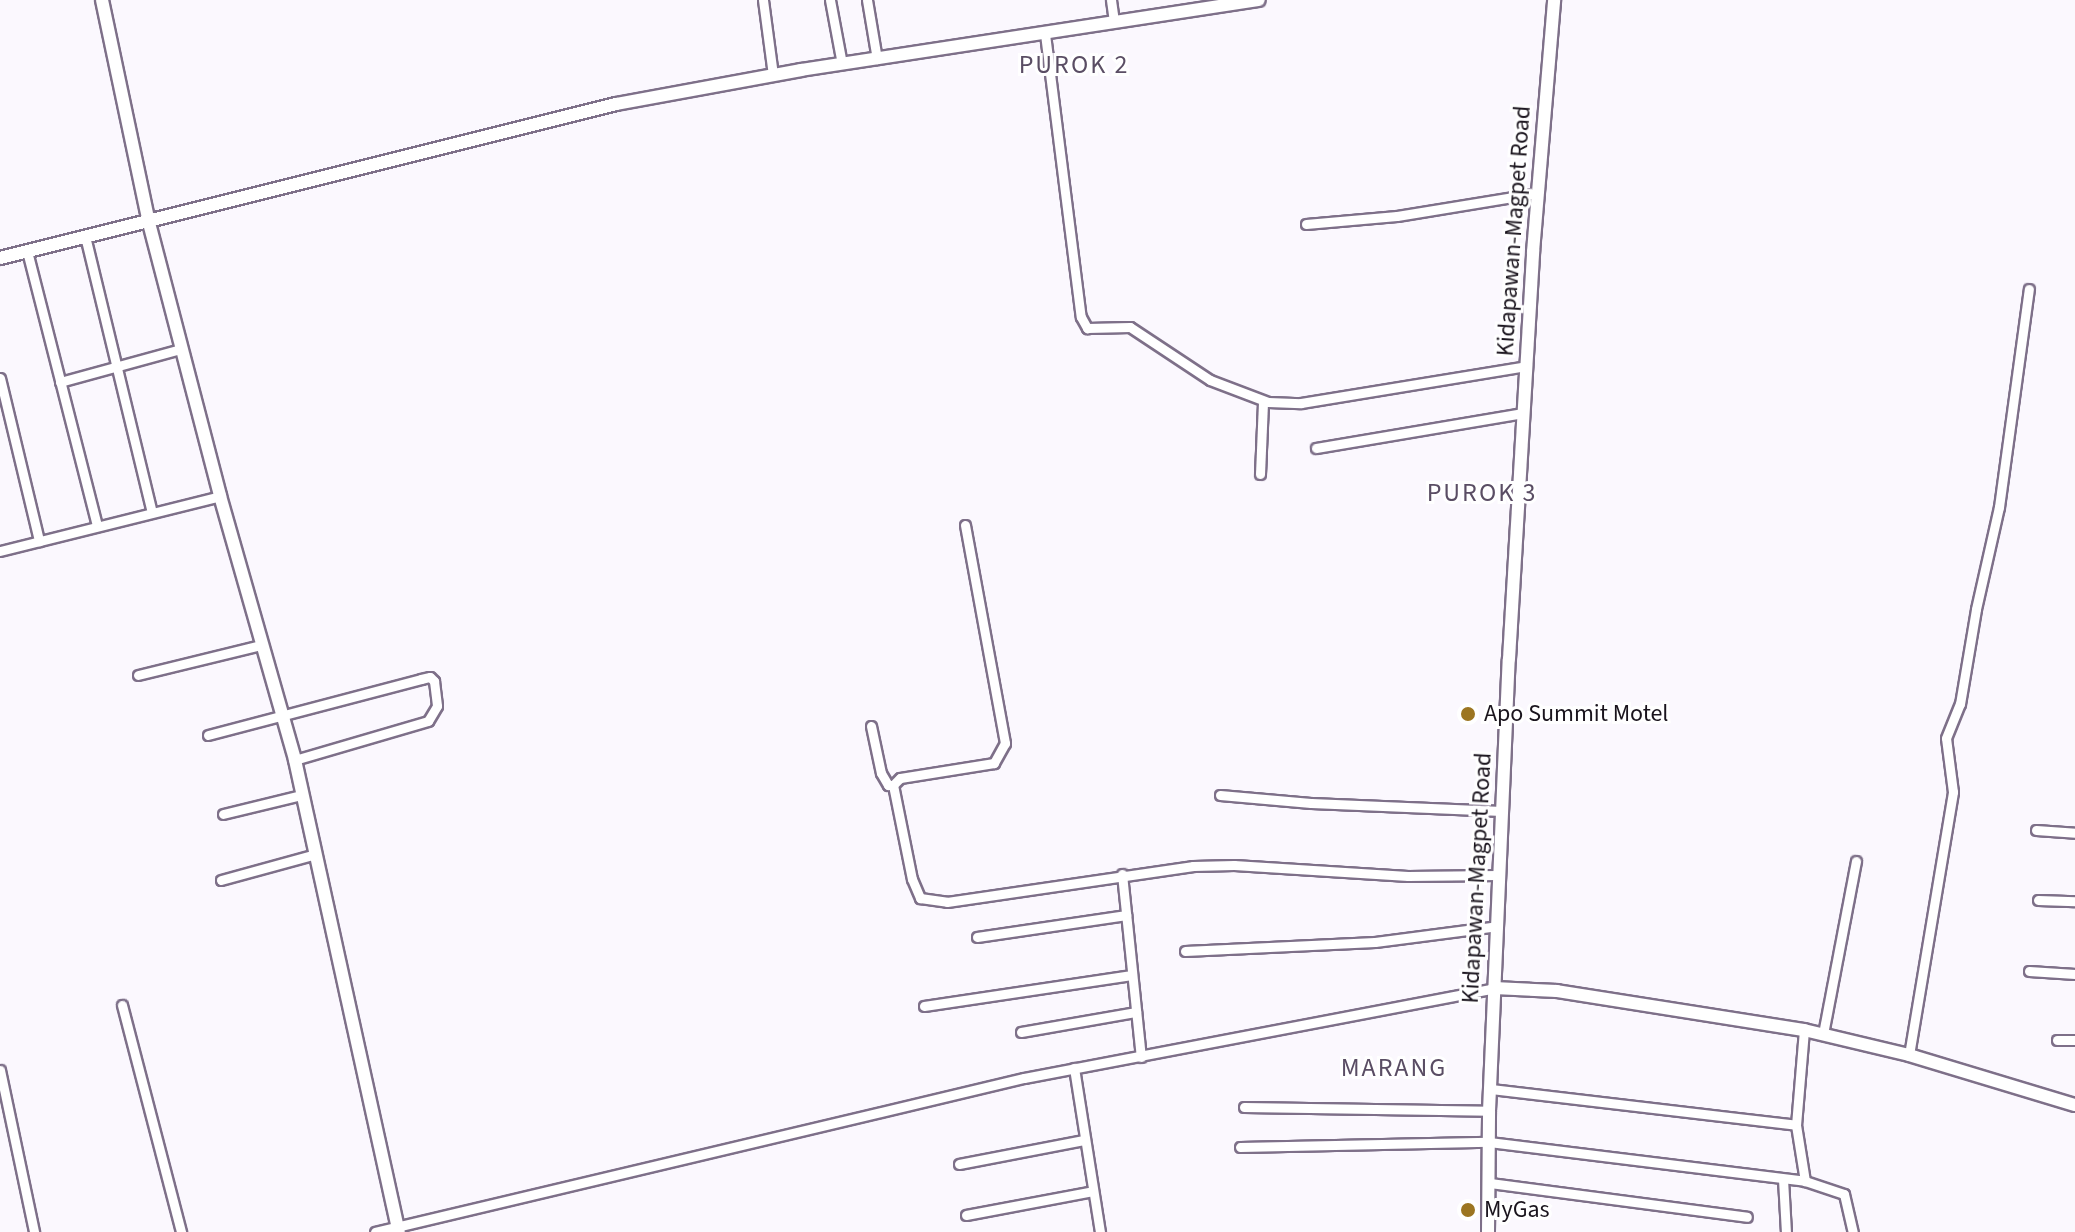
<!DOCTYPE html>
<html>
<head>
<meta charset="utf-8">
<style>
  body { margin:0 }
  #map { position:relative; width:2075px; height:1232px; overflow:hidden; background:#fbf8fe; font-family:"Source Sans 3",sans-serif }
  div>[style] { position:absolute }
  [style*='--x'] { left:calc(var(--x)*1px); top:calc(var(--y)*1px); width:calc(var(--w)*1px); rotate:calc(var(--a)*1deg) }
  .roads { filter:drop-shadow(2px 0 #7e7089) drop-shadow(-2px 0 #7e7089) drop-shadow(0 2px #7e7089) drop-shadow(0 -2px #7e7089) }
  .street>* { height:9px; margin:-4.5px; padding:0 4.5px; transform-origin:4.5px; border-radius:4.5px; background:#fff }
  .secondary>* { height:12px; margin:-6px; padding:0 6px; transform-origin:6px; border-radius:6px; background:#fff }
  .dots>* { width:22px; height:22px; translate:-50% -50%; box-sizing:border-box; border:4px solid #fff; border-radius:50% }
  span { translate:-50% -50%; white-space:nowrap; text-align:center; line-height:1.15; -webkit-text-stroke:6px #fff; paint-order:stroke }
  .street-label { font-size:24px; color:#1a141d }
  .poi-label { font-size:24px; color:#1a141d }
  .left { translate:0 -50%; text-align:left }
  .neighbourhood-label { font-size:26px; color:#5a4d64; letter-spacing:2px }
</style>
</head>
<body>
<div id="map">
  <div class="roads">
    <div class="street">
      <i style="--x:763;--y:0;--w:76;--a:82.4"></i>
      <i style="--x:830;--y:0;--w:65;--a:79.4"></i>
      <i style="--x:867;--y:0;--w:60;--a:80.4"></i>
      <i style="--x:1111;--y:0;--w:21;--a:82"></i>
      <i style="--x:1045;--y:34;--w:285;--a:82.8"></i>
      <i style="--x:1081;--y:317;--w:13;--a:61"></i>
      <i style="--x:1087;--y:328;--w:43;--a:-1.3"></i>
      <i style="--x:1130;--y:327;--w:96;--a:33.5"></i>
      <i style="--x:1210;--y:380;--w:62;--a:20.8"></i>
      <i style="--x:1268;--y:402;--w:33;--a:2"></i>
      <i style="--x:1301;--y:403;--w:228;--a:-9.3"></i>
      <i style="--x:1306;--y:224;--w:91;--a:-5"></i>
      <i style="--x:1397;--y:216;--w:143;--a:-9.3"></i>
      <i style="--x:85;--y:236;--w:284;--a:76.4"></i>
      <i style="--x:27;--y:251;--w:284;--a:75.7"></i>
      <i style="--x:0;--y:378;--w:168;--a:76.5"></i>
      <i style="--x:60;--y:382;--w:125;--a:-15.3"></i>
      <i style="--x:1316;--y:448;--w:210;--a:-9.6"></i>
      <i style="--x:1260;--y:474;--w:73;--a:-87.6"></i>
      <i style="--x:965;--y:525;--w:222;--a:79.6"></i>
      <i style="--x:1005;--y:743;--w:23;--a:119"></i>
      <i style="--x:994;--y:763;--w:95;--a:170.9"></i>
      <i style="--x:900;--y:778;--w:10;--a:135"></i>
      <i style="--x:893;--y:785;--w:96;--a:78.6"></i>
      <i style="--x:912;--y:879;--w:21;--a:67"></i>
      <i style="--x:920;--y:898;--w:27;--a:8"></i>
      <i style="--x:947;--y:902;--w:249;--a:-8.3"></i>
      <i style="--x:1193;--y:866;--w:41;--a:-1.4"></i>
      <i style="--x:1234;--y:865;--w:174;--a:3.6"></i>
      <i style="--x:1408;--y:876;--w:91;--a:-0.6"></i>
      <i style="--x:0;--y:551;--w:227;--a:-14"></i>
      <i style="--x:138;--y:675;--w:127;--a:-13.7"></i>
      <i style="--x:871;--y:726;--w:48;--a:78"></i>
      <i style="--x:881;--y:773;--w:14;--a:60"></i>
      <i style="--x:888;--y:785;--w:5;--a:0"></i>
      <i style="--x:208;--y:735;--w:220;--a:-14.7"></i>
      <i style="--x:421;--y:679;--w:9;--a:-13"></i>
      <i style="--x:430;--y:677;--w:6;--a:45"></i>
      <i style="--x:434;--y:681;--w:25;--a:83"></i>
      <i style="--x:437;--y:706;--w:17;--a:121"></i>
      <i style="--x:428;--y:721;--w:139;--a:163.7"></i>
      <i style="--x:1220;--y:795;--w:91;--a:5"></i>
      <i style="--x:1311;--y:803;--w:191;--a:2.4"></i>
      <i style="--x:223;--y:814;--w:80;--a:-13.7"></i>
      <i style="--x:2036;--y:830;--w:39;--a:4"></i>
      <i style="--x:1122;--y:874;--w:184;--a:84.1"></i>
      <i style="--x:221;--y:880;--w:98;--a:-15.3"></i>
      <i style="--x:2038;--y:900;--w:37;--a:2"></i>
      <i style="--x:977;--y:937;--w:151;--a:-8.4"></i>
      <i style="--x:1185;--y:951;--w:190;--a:-2.7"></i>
      <i style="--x:1375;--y:942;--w:124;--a:-7.4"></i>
      <i style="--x:2029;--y:971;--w:46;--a:3.7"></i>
      <i style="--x:122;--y:1005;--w:235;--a:75.4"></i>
      <i style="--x:924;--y:1006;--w:210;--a:-8.5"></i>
      <i style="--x:1804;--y:1030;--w:95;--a:94.8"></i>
      <i style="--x:1796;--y:1125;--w:57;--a:80.9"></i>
      <i style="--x:1021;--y:1032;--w:117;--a:-9.9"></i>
      <i style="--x:1823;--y:1034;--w:176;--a:-79.2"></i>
      <i style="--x:2057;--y:1040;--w:18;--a:0"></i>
      <i style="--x:1909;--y:1055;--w:267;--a:-80.5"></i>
      <i style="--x:1953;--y:792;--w:54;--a:-97.4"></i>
      <i style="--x:1946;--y:738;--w:37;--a:-68"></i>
      <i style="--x:1960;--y:704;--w:96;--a:-80.4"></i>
      <i style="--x:1976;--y:609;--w:105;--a:-77.3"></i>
      <i style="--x:1999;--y:507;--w:220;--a:-82.2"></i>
      <i style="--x:1074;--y:1068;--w:166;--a:81"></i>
      <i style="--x:0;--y:1070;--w:166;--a:78.1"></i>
      <i style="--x:1491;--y:1089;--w:307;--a:6.7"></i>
      <i style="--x:1244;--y:1107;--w:245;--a:0.9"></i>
      <i style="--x:1240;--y:1147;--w:249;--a:-1.2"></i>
      <i style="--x:1489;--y:1142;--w:318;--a:7"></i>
      <i style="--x:1805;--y:1181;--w:41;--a:18.4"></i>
      <i style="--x:1844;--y:1194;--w:39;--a:77"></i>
      <i style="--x:959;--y:1164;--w:127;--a:-10.9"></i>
      <i style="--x:1783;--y:1179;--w:53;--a:86.8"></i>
      <i style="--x:1490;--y:1183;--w:259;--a:7.5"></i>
      <i style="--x:966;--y:1215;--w:129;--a:-10.7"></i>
      <i style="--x:375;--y:1232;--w:667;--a:-13.35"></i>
      <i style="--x:1024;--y:1078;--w:479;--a:-10.8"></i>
    </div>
    <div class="secondary">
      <i style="--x:102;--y:0;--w:224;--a:78.1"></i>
      <i style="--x:148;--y:219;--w:286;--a:75.4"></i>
      <i style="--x:220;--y:496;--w:274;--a:74.1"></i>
      <i style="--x:295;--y:760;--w:483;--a:77.6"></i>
      <i style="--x:0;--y:258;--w:635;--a:-14.04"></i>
      <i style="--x:616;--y:104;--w:188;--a:-10.4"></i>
      <i style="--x:801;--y:70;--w:463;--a:-8.7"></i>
      <i style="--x:1494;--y:988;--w:63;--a:2.7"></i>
      <i style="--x:1557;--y:991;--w:250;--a:9"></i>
      <i style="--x:1804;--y:1030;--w:108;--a:13.4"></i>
      <i style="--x:1909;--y:1055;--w:173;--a:16.8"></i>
      <i style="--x:1488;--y:1232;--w:121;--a:-89.5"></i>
      <i style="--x:1489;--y:1111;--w:452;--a:-87.5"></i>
      <i style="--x:1509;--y:659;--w:408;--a:-86.6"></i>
      <i style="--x:1533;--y:252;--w:253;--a:-85.2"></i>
    </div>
  </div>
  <div class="dots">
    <i style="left:1468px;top:714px;background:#9c7521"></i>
    <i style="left:1468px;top:1210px;background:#9c7521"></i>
  </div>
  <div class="street-label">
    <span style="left:1514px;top:231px;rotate:-86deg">Kidapawan-Magpet Road</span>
    <span style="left:1477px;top:878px;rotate:-87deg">Kidapawan-Magpet Road</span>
  </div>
  <div class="poi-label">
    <span class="left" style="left:1484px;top:714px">Apo Summit Motel</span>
    <span class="left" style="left:1484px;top:1210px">MyGas</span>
  </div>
  <div class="neighbourhood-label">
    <span style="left:1074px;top:65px">PUROK 2</span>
    <span style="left:1482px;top:493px">PUROK 3</span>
    <span style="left:1394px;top:1068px">MARANG</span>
  </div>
</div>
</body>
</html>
